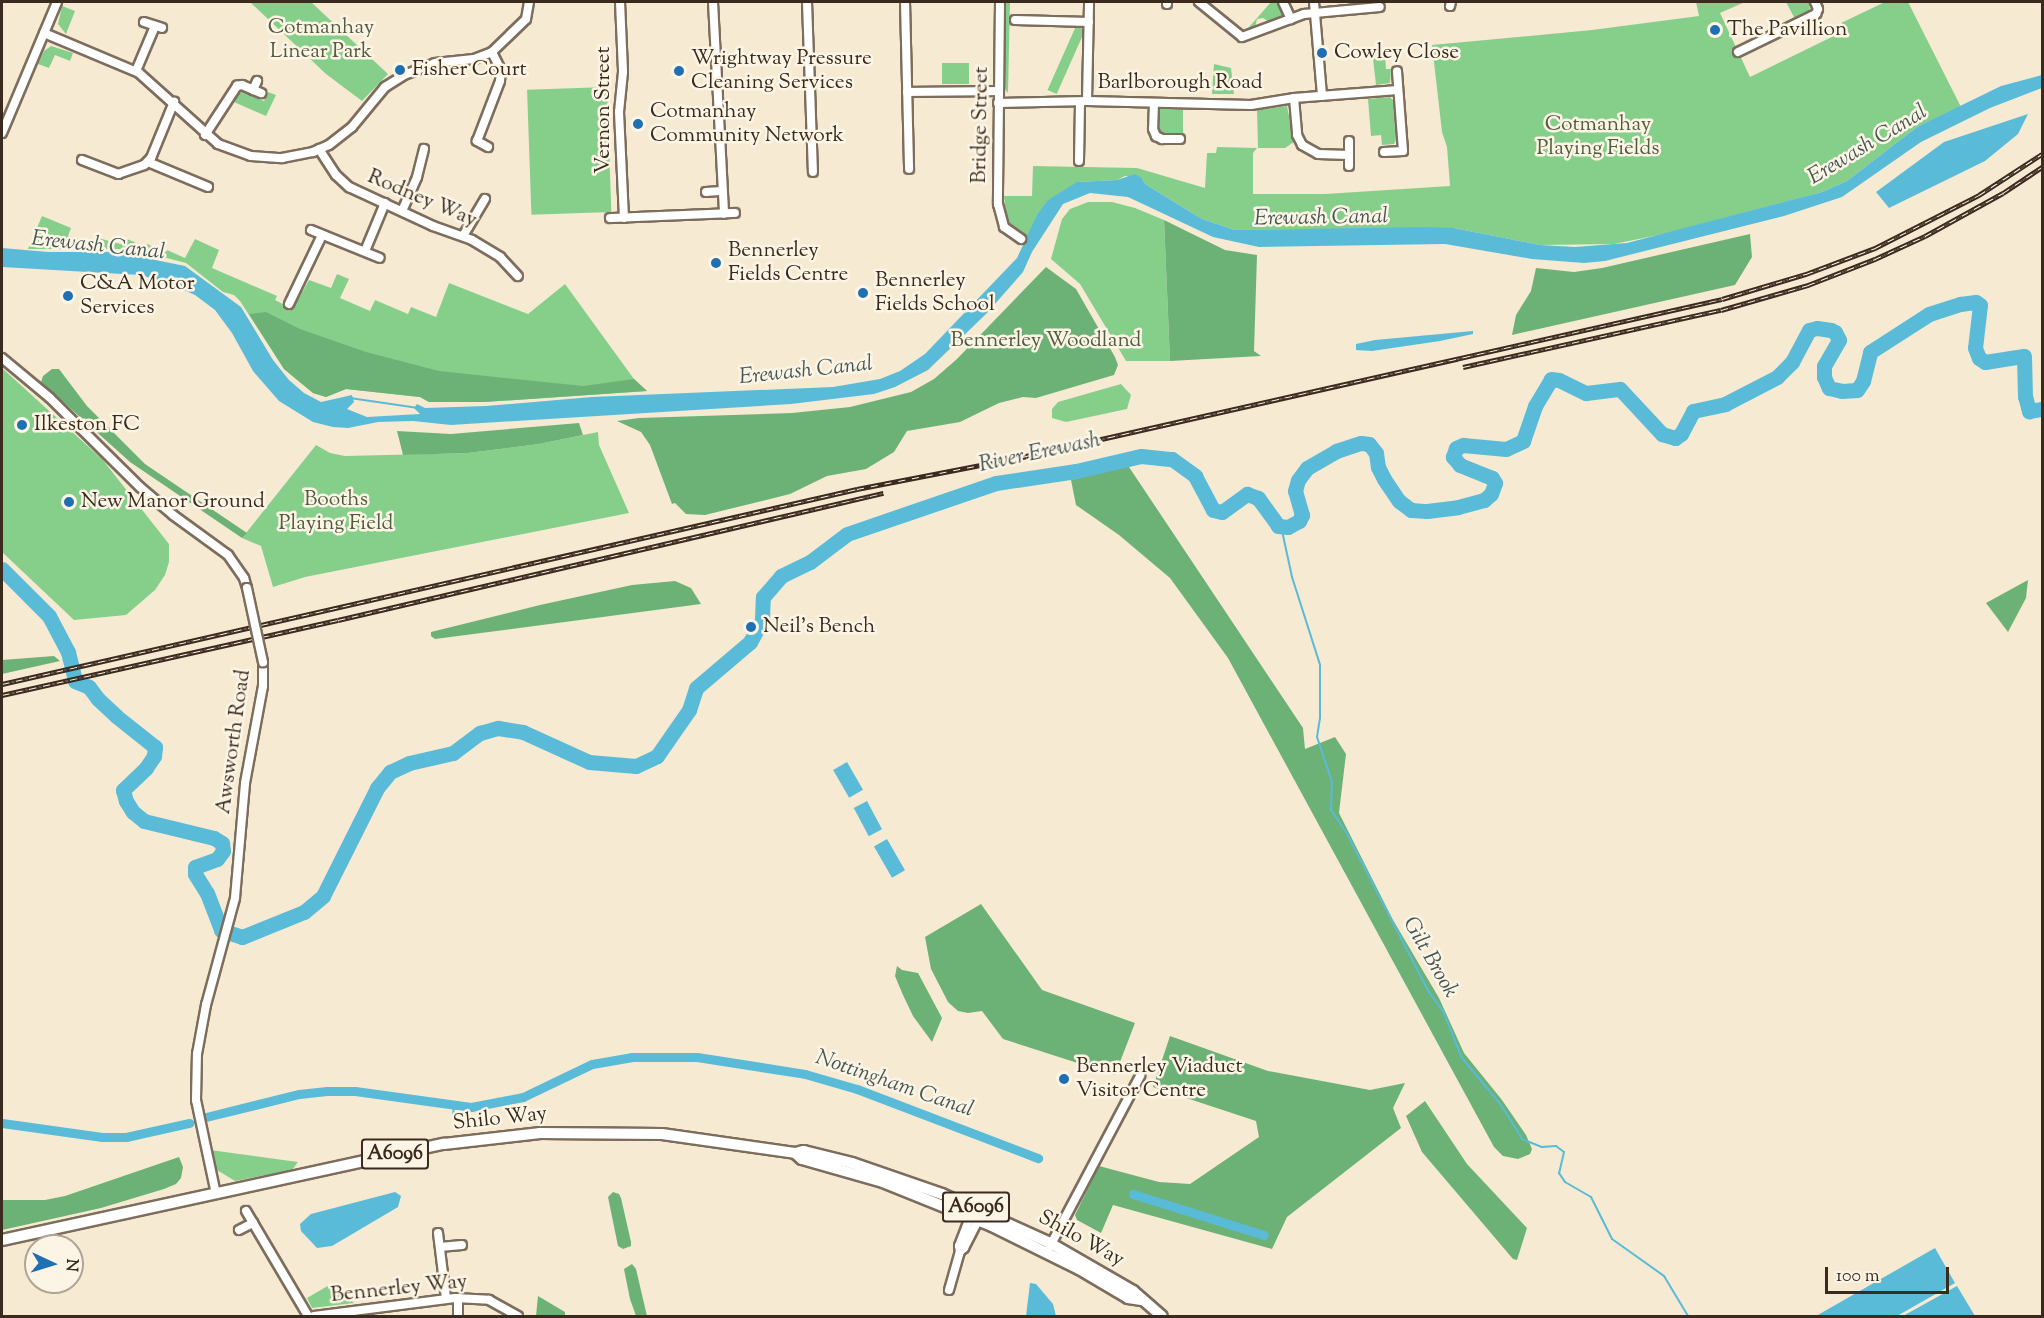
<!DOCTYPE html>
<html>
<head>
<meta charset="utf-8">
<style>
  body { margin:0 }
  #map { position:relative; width:2044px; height:1318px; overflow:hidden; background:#f7ead3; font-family:"Sorts Mill Goudy",serif }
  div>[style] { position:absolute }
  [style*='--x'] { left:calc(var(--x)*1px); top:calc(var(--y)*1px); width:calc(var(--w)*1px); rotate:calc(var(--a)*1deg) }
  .green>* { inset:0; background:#86cf8b; transform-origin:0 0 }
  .forest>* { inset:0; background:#6cb277 }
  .water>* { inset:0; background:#5abbd8; transform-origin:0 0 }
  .stream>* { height:2px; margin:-1px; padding:0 1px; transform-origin:1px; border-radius:1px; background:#5abbd8 }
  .canal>* { height:9px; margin:-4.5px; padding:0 4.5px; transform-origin:4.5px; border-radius:4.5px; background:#5abbd8 }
  .river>* { height:15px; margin:-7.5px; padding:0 7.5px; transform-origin:7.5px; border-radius:7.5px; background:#5abbd8 }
  .roads { filter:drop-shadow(2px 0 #7d6d5d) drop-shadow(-2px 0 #7d6d5d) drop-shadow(0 2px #7d6d5d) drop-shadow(0 -2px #7d6d5d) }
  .minor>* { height:8px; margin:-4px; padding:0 4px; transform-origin:4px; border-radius:4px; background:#fff }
  .major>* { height:10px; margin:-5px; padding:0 5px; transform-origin:5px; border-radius:5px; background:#fff }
  .rail>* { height:4.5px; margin-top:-2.25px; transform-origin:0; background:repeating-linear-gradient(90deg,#fcf5e5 0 7px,#3b2a1e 0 14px); box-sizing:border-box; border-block:2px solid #3b2a1e }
  .bridges { filter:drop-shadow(2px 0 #7d6d5d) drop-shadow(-2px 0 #7d6d5d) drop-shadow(0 2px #7d6d5d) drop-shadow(0 -2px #7d6d5d) }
  .minor-bridge>* { height:8px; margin:-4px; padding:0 4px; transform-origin:4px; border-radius:4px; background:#fff }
  .dots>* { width:16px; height:16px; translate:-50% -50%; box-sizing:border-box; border:3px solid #fcf5e5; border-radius:50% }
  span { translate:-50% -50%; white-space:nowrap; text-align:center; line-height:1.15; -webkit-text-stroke:5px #fcf5e5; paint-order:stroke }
  .shield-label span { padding:2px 4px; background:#fcf5e5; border:2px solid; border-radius:4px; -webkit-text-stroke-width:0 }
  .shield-label { font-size:20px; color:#3b2a1e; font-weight:700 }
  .park-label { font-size:21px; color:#525c3f }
  .poi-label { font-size:21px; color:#3b2a1e }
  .left { translate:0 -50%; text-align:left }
  .street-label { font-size:21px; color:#3b2a1e }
  .water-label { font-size:22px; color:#445656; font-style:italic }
  .frame { position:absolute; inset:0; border:3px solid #3b2a1e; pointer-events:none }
  .north { position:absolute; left:24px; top:1234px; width:60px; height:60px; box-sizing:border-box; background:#fcf5e5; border:2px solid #afa495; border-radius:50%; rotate:94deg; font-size:16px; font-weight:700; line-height:24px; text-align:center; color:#3b2a1e }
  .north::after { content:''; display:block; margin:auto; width:21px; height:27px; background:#1f6fb2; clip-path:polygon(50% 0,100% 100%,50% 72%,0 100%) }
  .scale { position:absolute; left:1825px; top:1267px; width:124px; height:27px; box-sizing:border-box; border:3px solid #3b2a1e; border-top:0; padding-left:8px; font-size:18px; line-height:21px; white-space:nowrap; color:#3b2a1e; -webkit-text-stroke:4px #fcf5e5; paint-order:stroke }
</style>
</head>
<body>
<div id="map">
  <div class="green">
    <i style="clip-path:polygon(250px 2px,311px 2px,388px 74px,362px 101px,326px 74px)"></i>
    <i style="clip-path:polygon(1006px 2px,1010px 2px,1008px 93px,1005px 89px)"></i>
    <i style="clip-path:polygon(1271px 2px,1279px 2px,1283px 16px,1269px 22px,1263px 18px,1257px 19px,1255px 28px,1243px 34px)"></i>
    <i style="clip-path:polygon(1696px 2px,1745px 2px,1720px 13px,1750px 77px,1844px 31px,1841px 23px,1885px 2px,1908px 2px,1961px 107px,1917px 127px,1847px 181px,1822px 192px,1668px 233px,1614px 244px,1540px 245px,1454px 228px,1235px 230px,1202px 219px,1145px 184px,1142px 178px,1125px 176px,1117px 180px,1078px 182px,1031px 230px,1027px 238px,1012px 227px,1006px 215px,1004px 196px,1032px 196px,1033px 166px,1137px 168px,1205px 188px,1207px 153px,1216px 153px,1217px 147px,1257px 148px,1253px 153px,1253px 194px,1325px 194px,1450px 186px,1447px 147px,1442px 132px,1432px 45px,1592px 30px,1699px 16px)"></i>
    <i style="clip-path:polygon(1786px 2px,1809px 2px,1810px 12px,1795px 19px)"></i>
    <i style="clip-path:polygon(62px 6px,75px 11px,66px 34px,58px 24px)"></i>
    <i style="left:1076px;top:26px;width:10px;height:70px;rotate:24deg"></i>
    <i style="clip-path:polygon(51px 46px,73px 53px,70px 61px,55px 55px,49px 68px,38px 64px,44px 51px)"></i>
    <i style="clip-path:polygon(1372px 50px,1398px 50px,1398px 54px,1385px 55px,1386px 69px,1391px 69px,1390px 83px,1376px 85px)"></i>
    <i style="left:942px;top:63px;width:27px;height:21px"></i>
    <i style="clip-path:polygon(1214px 64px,1231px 68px,1234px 94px,1212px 94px)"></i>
    <i style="left:607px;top:87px;width:125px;height:80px;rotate:88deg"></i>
    <i style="clip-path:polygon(242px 92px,264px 101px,268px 92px,276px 95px,266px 116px,234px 102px,237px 95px)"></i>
    <i style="clip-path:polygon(1390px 97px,1393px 100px,1396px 140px,1394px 144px,1382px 145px,1381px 135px,1371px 136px,1368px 99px)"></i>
    <i style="clip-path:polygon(1287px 106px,1294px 142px,1285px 148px,1258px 148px,1257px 110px)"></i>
    <i style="clip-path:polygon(1158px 109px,1183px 109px,1183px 136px,1159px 133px)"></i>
    <i style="clip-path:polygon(1088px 202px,1112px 202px,1135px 208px,1164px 220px,1170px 361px,1126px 361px,1080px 284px,1051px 259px,1062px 219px,1070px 209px)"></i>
    <i style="clip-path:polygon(42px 216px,71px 228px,68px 236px,96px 244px,98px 238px,124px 245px,127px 239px,146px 247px,147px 244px,166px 252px,167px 250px,185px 258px,195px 239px,219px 250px,212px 268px,277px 296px,275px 300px,293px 309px,309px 280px,331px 288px,337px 274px,349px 279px,340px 298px,370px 311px,375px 300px,408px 314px,411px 307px,436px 317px,449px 283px,528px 314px,565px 284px,634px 379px,647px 391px,484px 402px,429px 402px,420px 397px,346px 389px,326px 397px,313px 393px,284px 369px,240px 301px,234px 295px,223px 292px,186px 263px,140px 251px,116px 249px,28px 249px)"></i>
    <i style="clip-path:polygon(2px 368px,102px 459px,169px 544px,169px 562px,165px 575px,155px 590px,126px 615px,74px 620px,2px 552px)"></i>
    <i style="clip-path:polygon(1121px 384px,1131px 395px,1127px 409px,1066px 422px,1052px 418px,1052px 409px,1058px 402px)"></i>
    <i style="clip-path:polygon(598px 432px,599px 445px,629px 513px,305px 577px,273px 587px,261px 546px,242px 538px,316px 445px,330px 453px,345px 456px,468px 453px,539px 444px)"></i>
    <i style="clip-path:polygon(210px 1150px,298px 1162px,292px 1170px,235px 1181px,217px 1170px)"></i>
    <i style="clip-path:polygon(331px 1284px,354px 1303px,312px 1308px,307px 1298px)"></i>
  </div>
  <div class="forest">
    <i style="clip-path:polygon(1164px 220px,1225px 250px,1257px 255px,1254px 351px,1261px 356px,1170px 361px)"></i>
    <i style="clip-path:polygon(1750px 234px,1752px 257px,1735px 285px,1512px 335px,1516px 315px,1531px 291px,1536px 268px,1574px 272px,1602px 268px)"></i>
    <i style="clip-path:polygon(1046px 267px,1076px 289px,1115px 357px,1118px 365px,1114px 375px,1036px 398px,1023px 397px,999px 403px,960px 422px,907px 431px,894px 452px,866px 469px,827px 476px,790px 494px,705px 515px,686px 514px,675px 503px,672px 504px,650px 445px,641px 432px,617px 421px,639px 418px,792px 413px,850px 407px,911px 392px,934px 379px,957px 359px)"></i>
    <i style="clip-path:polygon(266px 312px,300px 329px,366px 352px,439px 371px,583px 386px,634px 379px,647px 391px,484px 402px,429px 402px,420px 397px,346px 389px,326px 397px,313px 393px,284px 369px,249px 314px)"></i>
    <i style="clip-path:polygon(52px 369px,59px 369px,87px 406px,145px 464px,247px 533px,242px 538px,130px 462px,41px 382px,43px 376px)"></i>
    <i style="clip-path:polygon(579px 423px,583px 435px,539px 444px,468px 453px,403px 455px,397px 431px,451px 434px)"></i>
    <i style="clip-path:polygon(1127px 464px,1303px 728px,1305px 749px,1335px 737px,1346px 754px,1339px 813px,1393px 920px,1439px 998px,1464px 1053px,1502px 1100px,1526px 1135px,1532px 1149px,1530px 1154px,1518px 1159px,1503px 1156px,1494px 1147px,1228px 658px,1170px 578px,1119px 535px,1076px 505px,1071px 480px)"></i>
    <i style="clip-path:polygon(2028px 580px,2026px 598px,2008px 632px,1986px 603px)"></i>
    <i style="clip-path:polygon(675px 581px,691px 588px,701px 604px,435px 639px,431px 636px,431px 632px,540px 605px,632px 585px)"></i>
    <i style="clip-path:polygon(54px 656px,60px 661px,2px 674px,2px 660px)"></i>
    <i style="clip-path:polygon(981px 904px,1042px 990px,1135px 1023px,1115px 1075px,1003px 1039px,982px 1011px,968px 1013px,958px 1011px,948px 1002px,931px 969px,925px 937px)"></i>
    <i style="clip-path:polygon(897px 966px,902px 970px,918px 973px,942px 1018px,932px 1042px,913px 1016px,903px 995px,895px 976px)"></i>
    <i style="clip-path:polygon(1170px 1036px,1268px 1071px,1370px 1090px,1405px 1083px,1393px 1108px,1401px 1128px,1287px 1217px,1272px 1249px,1113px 1205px,1101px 1233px,1077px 1220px,1075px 1215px,1099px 1166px,1159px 1182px,1190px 1184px,1259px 1137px,1256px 1121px,1153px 1087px)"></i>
    <i style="clip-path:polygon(1425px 1101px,1467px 1164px,1527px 1228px,1517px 1260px,1513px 1259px,1422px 1152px,1406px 1116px)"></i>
    <i style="clip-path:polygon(179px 1157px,183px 1167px,181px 1178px,176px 1184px,164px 1189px,101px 1208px,2px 1230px,2px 1200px,45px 1200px,65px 1196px)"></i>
    <i style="clip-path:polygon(613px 1192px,619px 1194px,621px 1198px,631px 1242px,631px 1246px,623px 1249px,618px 1246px,608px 1197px)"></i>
    <i style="clip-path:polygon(632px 1264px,636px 1269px,647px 1316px,636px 1316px,630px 1299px,624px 1269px)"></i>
    <i style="clip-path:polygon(538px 1296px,565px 1312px,565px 1316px,536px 1316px)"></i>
  </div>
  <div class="water">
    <i style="clip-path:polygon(2042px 75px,2042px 88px,1990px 108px,1921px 142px,1842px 197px,1784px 216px,1605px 261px,1584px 263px,1532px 259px,1445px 244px,1259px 247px,1213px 237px,1128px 197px,1090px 193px,1063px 204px,1032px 252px,1023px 272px,987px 313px,928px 370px,895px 387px,874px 394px,791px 404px,451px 425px,413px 421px,378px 422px,348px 428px,333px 427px,313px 422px,279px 401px,253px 371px,232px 333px,215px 310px,195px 295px,166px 282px,140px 275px,2px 267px,2px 248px,48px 252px,116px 252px,185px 266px,241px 307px,273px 360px,289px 380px,304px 393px,321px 402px,352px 395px,354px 402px,347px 409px,367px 417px,420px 414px,414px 408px,417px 404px,425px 408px,486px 406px,592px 397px,833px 387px,880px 379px,900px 371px,925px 354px,1017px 258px,1037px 215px,1048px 200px,1077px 182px,1117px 180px,1135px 174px,1142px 178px,1145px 184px,1202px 219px,1235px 230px,1427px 227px,1454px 228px,1540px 245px,1575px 247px,1627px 243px,1822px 192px,1847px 181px,1917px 127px,2001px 86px)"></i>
    <i style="clip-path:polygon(2028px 114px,2018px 134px,1985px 161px,1889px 208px,1876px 192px,1944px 142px)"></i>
    <i style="clip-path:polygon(1473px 331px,1473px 334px,1440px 341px,1372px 351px,1356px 350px,1356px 344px,1375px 340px)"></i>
    <i style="left:847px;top:762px;width:32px;height:16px;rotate:60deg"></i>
    <i style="left:867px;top:801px;width:32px;height:15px;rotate:62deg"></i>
    <i style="left:887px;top:839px;width:36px;height:15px;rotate:60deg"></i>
    <i style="clip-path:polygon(395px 1192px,401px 1196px,398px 1207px,332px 1246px,317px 1248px,301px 1231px,300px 1224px,311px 1214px)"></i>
    <i style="clip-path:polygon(1935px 1248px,1955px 1283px,1897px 1316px,1816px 1316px)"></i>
    <i style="clip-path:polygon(1030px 1283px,1036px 1284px,1053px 1304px,1056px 1316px,1026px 1316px)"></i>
    <i style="clip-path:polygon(1957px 1286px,1975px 1316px,1903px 1316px)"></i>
  </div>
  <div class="stream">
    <i style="--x:350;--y:398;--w:69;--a:8.4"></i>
    <i style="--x:1281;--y:526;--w:52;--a:77.8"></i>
    <i style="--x:1292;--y:577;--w:92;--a:72.3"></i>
    <i style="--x:1320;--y:665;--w:53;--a:90"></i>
    <i style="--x:1320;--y:718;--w:19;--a:99"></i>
    <i style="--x:1317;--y:737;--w:47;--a:71.6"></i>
    <i style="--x:1332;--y:782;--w:28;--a:92"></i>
    <i style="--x:1331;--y:810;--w:29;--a:56"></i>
    <i style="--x:1347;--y:834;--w:178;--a:62.6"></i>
    <i style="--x:1429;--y:992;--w:24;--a:54"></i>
    <i style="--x:1443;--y:1011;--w:51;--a:68"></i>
    <i style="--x:1462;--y:1058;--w:61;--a:50.3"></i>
    <i style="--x:1501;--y:1105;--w:40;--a:58"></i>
    <i style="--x:1522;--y:1139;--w:22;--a:22"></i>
    <i style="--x:1542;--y:1147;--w:14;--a:-4"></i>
    <i style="--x:1556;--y:1146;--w:10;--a:37"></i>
    <i style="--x:1564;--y:1152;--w:22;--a:103"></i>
    <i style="--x:1559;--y:1173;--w:11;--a:56"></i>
    <i style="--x:1565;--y:1182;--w:30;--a:30"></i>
    <i style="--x:1591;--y:1197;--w:47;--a:63.4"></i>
    <i style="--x:1612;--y:1239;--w:64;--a:35.4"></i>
    <i style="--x:1664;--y:1276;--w:47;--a:59"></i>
    <i style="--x:453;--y:1116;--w:11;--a:-85"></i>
  </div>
  <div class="canal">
    <i style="--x:206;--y:1117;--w:96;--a:-13.9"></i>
    <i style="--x:299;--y:1094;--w:28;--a:-6"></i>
    <i style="--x:327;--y:1091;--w:28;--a:0"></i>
    <i style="--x:355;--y:1091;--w:117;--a:7.9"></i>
    <i style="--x:471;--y:1107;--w:53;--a:-10.9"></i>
    <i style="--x:523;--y:1097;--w:76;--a:-25.6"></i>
    <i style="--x:592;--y:1064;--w:41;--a:-9.9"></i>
    <i style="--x:632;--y:1057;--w:65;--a:0"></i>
    <i style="--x:697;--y:1057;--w:109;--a:8.9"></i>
    <i style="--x:805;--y:1074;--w:54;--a:16.1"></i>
    <i style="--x:857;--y:1089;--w:194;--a:20.9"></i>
    <i style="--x:2;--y:1123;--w:101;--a:8"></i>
    <i style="--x:102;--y:1137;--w:24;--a:0"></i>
    <i style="--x:126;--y:1137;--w:65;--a:-12.5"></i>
    <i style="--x:1133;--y:1194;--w:137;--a:17.4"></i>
  </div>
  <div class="river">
    <i style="--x:2;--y:569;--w:66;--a:45"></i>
    <i style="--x:49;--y:616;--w:41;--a:62.2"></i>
    <i style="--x:68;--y:652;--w:30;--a:76"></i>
    <i style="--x:75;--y:681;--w:15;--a:23"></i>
    <i style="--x:89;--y:687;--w:15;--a:53"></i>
    <i style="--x:98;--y:699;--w:25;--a:43"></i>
    <i style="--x:116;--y:716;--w:50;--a:38.5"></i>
    <i style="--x:155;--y:747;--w:9;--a:96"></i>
    <i style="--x:154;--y:756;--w:14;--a:124"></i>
    <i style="--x:146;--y:768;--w:32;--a:136"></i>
    <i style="--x:123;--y:790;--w:11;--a:75"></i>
    <i style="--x:126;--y:801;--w:13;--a:58"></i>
    <i style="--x:133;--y:812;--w:14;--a:39"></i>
    <i style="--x:144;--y:821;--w:72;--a:13.7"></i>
    <i style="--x:214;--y:838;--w:9;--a:32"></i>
    <i style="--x:222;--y:843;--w:8;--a:83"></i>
    <i style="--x:223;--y:851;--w:10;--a:127"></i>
    <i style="--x:217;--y:859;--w:23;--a:160"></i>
    <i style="--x:195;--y:867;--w:7;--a:90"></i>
    <i style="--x:195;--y:874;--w:22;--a:58"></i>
    <i style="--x:207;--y:893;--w:40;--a:69"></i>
    <i style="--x:221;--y:930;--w:22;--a:18"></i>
    <i style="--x:242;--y:937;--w:67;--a:-22"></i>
    <i style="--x:304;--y:912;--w:25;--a:-40"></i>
    <i style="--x:323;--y:896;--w:121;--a:-63.4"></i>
    <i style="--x:377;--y:788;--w:21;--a:-51"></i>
    <i style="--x:390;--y:772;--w:21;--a:-25"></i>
    <i style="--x:409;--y:763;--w:45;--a:-12.8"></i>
    <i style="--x:453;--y:753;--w:34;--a:-37"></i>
    <i style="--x:480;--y:733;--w:19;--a:-16"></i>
    <i style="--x:498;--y:728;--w:25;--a:9"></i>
    <i style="--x:523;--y:732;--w:72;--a:24.4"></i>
    <i style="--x:589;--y:762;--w:47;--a:4.9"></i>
    <i style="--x:636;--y:766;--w:23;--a:-25"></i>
    <i style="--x:657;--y:756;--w:56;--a:-55.2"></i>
    <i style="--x:689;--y:710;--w:23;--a:-72"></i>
    <i style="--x:696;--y:688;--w:71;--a:-40.4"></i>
    <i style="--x:750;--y:642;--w:25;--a:-61"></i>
    <i style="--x:762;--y:620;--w:23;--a:-88"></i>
    <i style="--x:763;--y:597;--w:28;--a:-49"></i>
    <i style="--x:781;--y:576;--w:32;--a:-26"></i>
    <i style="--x:810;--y:562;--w:46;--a:-37.1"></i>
    <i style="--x:847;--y:534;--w:157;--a:-18.9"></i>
    <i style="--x:996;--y:483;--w:81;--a:-8.5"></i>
    <i style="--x:1076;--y:471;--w:67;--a:-13"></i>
    <i style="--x:1141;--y:456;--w:31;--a:6"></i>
    <i style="--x:1172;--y:459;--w:29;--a:36"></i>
    <i style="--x:1195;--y:476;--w:38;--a:62"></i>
    <i style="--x:1213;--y:510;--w:9;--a:13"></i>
    <i style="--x:1222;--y:512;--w:31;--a:-36"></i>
    <i style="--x:1247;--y:494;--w:12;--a:20"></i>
    <i style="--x:1258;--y:498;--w:34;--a:54"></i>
    <i style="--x:1278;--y:526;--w:10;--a:6"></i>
    <i style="--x:1288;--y:527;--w:13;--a:-29"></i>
    <i style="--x:1299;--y:521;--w:7;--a:-63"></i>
    <i style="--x:1302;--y:515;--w:25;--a:-106"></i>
    <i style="--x:1295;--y:491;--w:11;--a:-75"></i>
    <i style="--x:1298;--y:480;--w:15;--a:-53"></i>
    <i style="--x:1307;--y:468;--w:34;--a:-30"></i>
    <i style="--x:1336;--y:451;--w:26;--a:-18"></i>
    <i style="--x:1361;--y:443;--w:8;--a:7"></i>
    <i style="--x:1369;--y:444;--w:11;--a:52"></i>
    <i style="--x:1376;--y:453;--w:14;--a:82"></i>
    <i style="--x:1378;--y:467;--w:13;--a:63"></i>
    <i style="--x:1384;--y:479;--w:27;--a:56"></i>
    <i style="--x:1399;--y:501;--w:15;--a:37"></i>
    <i style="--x:1411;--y:510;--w:16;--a:4"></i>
    <i style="--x:1427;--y:511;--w:31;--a:-7"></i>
    <i style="--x:1458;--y:507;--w:27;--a:-15"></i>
    <i style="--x:1484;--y:500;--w:9;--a:-41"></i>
    <i style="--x:1491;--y:494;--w:12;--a:-70"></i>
    <i style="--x:1495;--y:483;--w:6;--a:-121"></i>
    <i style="--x:1492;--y:478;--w:35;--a:-158"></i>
    <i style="--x:1460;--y:465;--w:11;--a:-131"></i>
    <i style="--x:1453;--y:457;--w:9;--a:-72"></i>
    <i style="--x:1456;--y:448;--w:8;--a:-23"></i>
    <i style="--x:1463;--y:445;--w:43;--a:5.3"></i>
    <i style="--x:1506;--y:449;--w:19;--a:-25"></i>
    <i style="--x:1523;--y:441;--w:37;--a:-71"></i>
    <i style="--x:1535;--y:406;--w:31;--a:-59"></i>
    <i style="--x:1551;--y:379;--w:8;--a:7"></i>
    <i style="--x:1559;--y:380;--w:30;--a:26"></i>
    <i style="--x:1586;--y:393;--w:34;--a:-7"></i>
    <i style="--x:1620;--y:389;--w:62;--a:47"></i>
    <i style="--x:1662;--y:434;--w:14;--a:17"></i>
    <i style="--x:1675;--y:438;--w:7;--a:-34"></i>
    <i style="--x:1681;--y:434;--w:26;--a:-62"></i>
    <i style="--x:1693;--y:411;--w:33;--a:-12"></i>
    <i style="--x:1725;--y:404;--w:59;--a:-27.4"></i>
    <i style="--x:1777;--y:377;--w:21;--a:-45"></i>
    <i style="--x:1792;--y:362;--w:36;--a:-62"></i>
    <i style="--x:1809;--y:330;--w:8;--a:-14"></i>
    <i style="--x:1817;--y:328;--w:14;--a:8"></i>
    <i style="--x:1831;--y:330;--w:4;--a:27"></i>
    <i style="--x:1835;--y:332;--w:9;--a:63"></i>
    <i style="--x:1839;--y:340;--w:30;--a:120"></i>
    <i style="--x:1824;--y:366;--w:11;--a:90"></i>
    <i style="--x:1824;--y:377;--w:12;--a:66"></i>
    <i style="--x:1829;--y:388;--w:13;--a:13"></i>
    <i style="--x:1842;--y:391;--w:15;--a:-4"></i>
    <i style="--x:1857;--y:390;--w:11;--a:-56"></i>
    <i style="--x:1863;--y:381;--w:30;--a:-76"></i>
    <i style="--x:1870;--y:352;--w:70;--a:-32.8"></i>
    <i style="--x:1929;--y:314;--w:33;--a:-18"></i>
    <i style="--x:1960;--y:304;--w:16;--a:-7"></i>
    <i style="--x:1976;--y:302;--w:5;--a:37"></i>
    <i style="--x:1980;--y:305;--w:43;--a:96.6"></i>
    <i style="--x:1975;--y:348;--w:11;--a:68"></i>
    <i style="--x:1979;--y:358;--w:7;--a:34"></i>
    <i style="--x:1985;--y:362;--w:39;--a:-9"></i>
    <i style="--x:2024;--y:356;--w:40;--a:88.6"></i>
    <i style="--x:2025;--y:396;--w:16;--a:75"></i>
    <i style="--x:2029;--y:411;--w:13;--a:-9"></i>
  </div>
  <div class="roads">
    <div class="minor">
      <i style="--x:620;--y:2;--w:70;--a:87.5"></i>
      <i style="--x:623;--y:72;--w:40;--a:95.7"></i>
      <i style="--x:619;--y:112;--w:106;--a:87.3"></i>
      <i style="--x:713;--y:2;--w:212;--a:87"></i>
      <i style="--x:807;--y:2;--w:170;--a:88"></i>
      <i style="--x:905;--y:2;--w:167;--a:88.6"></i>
      <i style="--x:1000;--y:2;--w:202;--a:90.6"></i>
      <i style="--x:998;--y:204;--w:24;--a:75"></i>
      <i style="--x:1004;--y:227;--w:21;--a:35"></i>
      <i style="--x:1167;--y:2;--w:2;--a:90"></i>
      <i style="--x:1199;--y:2;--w:55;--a:39.1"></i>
      <i style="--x:1242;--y:37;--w:66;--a:-20.4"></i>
      <i style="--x:1304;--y:14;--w:76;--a:-5.3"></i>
      <i style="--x:1283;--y:2;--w:19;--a:65"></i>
      <i style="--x:1314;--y:2;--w:94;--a:85.1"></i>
      <i style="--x:1450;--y:6;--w:4;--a:-76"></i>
      <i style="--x:1015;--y:20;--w:74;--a:1.5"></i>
      <i style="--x:144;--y:22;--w:19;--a:18"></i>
      <i style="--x:44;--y:33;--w:103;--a:22.8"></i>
      <i style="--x:139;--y:73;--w:106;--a:41.9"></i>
      <i style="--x:218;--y:144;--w:35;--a:20"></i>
      <i style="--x:251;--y:156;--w:31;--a:4"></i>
      <i style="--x:282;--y:158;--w:32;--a:-11"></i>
      <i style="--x:313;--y:152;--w:17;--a:-24"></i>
      <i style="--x:329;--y:145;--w:29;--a:-38"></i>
      <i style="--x:352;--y:127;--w:52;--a:-50.5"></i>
      <i style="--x:385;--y:87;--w:22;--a:-32"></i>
      <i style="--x:404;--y:75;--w:33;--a:-21"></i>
      <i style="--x:435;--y:63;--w:39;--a:-6"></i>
      <i style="--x:474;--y:59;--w:19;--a:-21"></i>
      <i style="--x:492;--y:52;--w:47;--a:-44.1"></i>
      <i style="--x:526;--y:19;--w:17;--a:-80"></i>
      <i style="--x:1738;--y:52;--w:87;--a:-26"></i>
      <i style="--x:1816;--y:14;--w:5;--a:-68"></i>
      <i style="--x:1818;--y:9;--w:8;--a:-113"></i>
      <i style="--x:136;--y:71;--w:49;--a:-67.1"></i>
      <i style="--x:253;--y:90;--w:10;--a:-66"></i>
      <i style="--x:907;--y:92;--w:92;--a:-0.6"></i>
      <i style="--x:1294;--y:98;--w:37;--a:85"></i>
      <i style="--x:1297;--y:135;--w:11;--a:63"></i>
      <i style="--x:1302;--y:145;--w:18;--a:29"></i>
      <i style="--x:1318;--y:154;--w:31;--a:2"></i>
      <i style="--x:1087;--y:101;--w:99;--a:-88.8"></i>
      <i style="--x:998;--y:103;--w:89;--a:-1.3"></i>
      <i style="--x:1087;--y:101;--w:164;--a:1.4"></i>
      <i style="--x:1251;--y:105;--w:44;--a:-9.2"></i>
      <i style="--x:1294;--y:98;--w:104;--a:-4.4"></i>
      <i style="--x:1154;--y:103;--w:26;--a:92"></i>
      <i style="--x:1153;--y:129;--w:8;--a:67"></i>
      <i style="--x:1156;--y:136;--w:7;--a:27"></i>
      <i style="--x:1162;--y:139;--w:18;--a:0"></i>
      <i style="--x:2;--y:133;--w:142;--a:-67.2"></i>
      <i style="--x:205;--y:135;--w:59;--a:-56.9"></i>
      <i style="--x:237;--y:86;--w:5;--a:-11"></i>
      <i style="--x:242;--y:85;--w:21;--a:23"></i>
      <i style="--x:488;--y:147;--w:13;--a:-151"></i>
      <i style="--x:477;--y:141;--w:64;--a:-69"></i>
      <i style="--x:500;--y:81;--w:11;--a:-85"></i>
      <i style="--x:501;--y:70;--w:20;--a:-117"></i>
      <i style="--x:319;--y:149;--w:31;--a:57"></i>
      <i style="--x:336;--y:175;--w:18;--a:43"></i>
      <i style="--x:349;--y:187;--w:93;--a:24.9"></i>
      <i style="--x:433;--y:226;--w:41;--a:19.7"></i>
      <i style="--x:472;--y:240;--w:33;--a:31"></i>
      <i style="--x:500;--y:257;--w:26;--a:47"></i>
      <i style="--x:1384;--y:152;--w:19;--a:-3"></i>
      <i style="--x:1403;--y:151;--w:80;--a:-94.3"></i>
      <i style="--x:82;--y:160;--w:39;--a:21"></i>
      <i style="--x:118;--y:174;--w:28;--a:-19"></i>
      <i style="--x:144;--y:165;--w:10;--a:-45"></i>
      <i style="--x:151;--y:158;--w:61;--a:-67.7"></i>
      <i style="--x:1079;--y:161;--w:58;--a:-89"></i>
      <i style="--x:148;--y:162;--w:65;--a:22.6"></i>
      <i style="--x:1349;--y:166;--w:25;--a:-90"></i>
      <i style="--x:706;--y:192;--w:16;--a:-4"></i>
      <i style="--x:402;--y:211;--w:37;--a:-66"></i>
      <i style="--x:417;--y:177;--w:29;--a:-76"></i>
      <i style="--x:610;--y:218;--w:125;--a:-2.3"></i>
      <i style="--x:311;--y:230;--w:74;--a:22.1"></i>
      <i style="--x:463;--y:236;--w:43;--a:-59.3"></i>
      <i style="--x:365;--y:251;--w:52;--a:-67.4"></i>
      <i style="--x:289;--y:304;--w:76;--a:-64.4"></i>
      <i style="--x:2;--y:358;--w:62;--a:39.8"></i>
      <i style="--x:50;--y:398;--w:127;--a:44.7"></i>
      <i style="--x:140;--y:487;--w:43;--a:40.3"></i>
      <i style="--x:173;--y:515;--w:68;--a:36"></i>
      <i style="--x:228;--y:555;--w:28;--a:55"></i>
      <i style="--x:244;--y:578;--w:10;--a:73"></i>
      <i style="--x:216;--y:1194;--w:96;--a:-102"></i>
      <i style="--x:196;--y:1100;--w:46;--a:-88.8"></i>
      <i style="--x:197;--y:1054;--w:50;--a:-79.6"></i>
      <i style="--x:206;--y:1005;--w:111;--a:-74.8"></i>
      <i style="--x:235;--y:898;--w:115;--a:-85"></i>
      <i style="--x:245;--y:783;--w:99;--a:-79.5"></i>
      <i style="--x:263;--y:686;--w:24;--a:-90"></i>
      <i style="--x:246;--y:1211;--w:122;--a:59.4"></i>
      <i style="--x:239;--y:1230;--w:16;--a:-27"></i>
      <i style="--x:438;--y:1233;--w:65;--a:83"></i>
      <i style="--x:440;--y:1247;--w:22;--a:-5"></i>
      <i style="--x:1049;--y:1248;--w:195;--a:-62.1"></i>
      <i style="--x:960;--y:1251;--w:5;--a:-101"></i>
      <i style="--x:959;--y:1246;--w:36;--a:-69"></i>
      <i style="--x:949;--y:1290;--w:41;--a:-74.2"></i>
      <i style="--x:960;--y:1251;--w:5;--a:-37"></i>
      <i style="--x:964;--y:1248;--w:36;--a:-63"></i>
      <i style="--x:314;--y:1316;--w:142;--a:-7.3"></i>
      <i style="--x:455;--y:1298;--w:34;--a:3"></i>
      <i style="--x:489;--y:1300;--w:33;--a:29"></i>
      <i style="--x:458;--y:1316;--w:18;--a:-90"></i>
    </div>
    <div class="major">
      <i style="--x:795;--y:1153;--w:9;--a:41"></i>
      <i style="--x:802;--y:1159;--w:84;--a:15.9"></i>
      <i style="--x:883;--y:1182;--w:118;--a:22"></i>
      <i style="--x:992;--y:1226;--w:97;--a:26.3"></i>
      <i style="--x:1079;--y:1269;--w:57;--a:30.6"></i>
      <i style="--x:1128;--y:1298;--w:12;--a:9"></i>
      <i style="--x:2;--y:1240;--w:452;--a:-12.3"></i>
      <i style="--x:444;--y:1144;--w:97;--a:-6.5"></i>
      <i style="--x:540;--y:1133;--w:122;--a:0.5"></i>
      <i style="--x:662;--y:1134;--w:134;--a:8.1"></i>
      <i style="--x:795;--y:1153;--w:9;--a:-13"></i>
      <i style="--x:804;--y:1151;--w:49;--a:14"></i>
      <i style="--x:852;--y:1163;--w:95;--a:19"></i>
      <i style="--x:942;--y:1194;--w:119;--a:24.4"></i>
      <i style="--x:1050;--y:1243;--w:96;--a:30"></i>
      <i style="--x:1133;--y:1291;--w:38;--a:41"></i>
    </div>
  </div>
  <div class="rail">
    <i style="--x:1463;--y:367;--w:264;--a:-12.5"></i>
    <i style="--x:1721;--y:310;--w:91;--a:-16"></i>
    <i style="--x:1808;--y:285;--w:72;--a:-21.2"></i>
    <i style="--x:1875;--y:259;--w:55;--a:-24.7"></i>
    <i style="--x:1925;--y:236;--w:89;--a:-28.9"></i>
    <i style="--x:2003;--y:193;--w:47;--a:-33.7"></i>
    <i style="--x:2;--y:684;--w:877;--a:-12.85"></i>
    <i style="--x:857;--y:489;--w:172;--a:-11"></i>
    <i style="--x:1026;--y:456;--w:713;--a:-12.71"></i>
    <i style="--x:1722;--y:299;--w:88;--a:-16.6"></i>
    <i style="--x:1806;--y:274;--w:74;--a:-20.6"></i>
    <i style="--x:1875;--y:248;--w:117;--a:-27"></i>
    <i style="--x:1979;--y:195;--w:75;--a:-33.1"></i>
    <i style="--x:2;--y:695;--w:344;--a:-12.6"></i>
    <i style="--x:338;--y:620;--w:560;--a:-13.12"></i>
  </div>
  <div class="bridges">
    <div class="minor-bridge">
      <i style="--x:247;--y:588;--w:76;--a:77.8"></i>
    </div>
  </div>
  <div class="dots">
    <i style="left:1715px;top:30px;background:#1f6fb2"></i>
    <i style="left:1322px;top:53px;background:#1f6fb2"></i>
    <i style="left:400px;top:70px;background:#1f6fb2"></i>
    <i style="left:679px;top:71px;background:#1f6fb2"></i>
    <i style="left:638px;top:124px;background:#1f6fb2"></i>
    <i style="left:716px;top:263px;background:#1f6fb2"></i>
    <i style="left:863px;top:293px;background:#1f6fb2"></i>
    <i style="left:68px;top:296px;background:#1f6fb2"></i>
    <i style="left:22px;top:425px;background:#1f6fb2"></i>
    <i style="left:69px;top:502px;background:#1f6fb2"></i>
    <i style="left:751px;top:627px;background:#1f6fb2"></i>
    <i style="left:1064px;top:1079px;background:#1f6fb2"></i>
  </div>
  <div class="shield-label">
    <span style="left:395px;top:1154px">A6096</span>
    <span style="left:976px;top:1207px">A6096</span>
  </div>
  <div class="park-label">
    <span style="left:321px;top:40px">Cotmanhay<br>Linear Park</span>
    <span style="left:1598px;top:137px">Cotmanhay<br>Playing Fields</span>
    <span style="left:1046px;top:341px">Bennerley Woodland</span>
    <span style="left:336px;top:512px">Booths<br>Playing Field</span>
  </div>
  <div class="poi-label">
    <span class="left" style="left:1727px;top:30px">The Pavillion</span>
    <span class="left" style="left:1334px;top:53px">Cowley Close</span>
    <span class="left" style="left:691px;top:71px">Wrightway Pressure<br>Cleaning Services</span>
    <span class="left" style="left:412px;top:70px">Fisher Court</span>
    <span class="left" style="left:650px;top:124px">Cotmanhay<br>Community Network</span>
    <span class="left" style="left:728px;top:263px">Bennerley<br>Fields Centre</span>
    <span class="left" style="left:875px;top:293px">Bennerley<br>Fields School</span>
    <span class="left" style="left:80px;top:296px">C&amp;A Motor<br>Services</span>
    <span class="left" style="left:34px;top:425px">Ilkeston FC</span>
    <span class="left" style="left:81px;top:502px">New Manor Ground</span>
    <span class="left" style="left:763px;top:627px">Neil's Bench</span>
    <span class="left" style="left:1076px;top:1079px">Bennerley Viaduct<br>Visitor Centre</span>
  </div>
  <div class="street-label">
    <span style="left:1180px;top:83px">Barlborough Road</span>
    <span style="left:604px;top:110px;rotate:-90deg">Vernon Street</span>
    <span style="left:981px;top:125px;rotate:-89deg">Bridge Street</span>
    <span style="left:422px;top:199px;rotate:23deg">Rodney Way</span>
    <span style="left:234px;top:742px;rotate:-82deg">Awsworth Road</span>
    <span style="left:500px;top:1119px;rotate:-6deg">Shilo Way</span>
    <span style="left:1081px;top:1239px;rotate:29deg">Shilo Way</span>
    <span style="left:399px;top:1289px;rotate:-6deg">Bennerley Way</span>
  </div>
  <div class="water-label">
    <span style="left:1868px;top:146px;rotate:-31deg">Erewash Canal</span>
    <span style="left:1321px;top:219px;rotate:-1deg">Erewash Canal</span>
    <span style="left:98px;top:247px;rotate:6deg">Erewash Canal</span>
    <span style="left:806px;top:372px;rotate:-6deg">Erewash Canal</span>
    <span style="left:1040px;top:454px;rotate:-12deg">River Erewash</span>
    <span style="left:1429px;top:958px;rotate:60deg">Gilt Brook</span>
    <span style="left:894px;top:1085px;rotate:19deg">Nottingham Canal</span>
  </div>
  <div class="frame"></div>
  <div class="north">N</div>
  <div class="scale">100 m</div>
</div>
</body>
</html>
